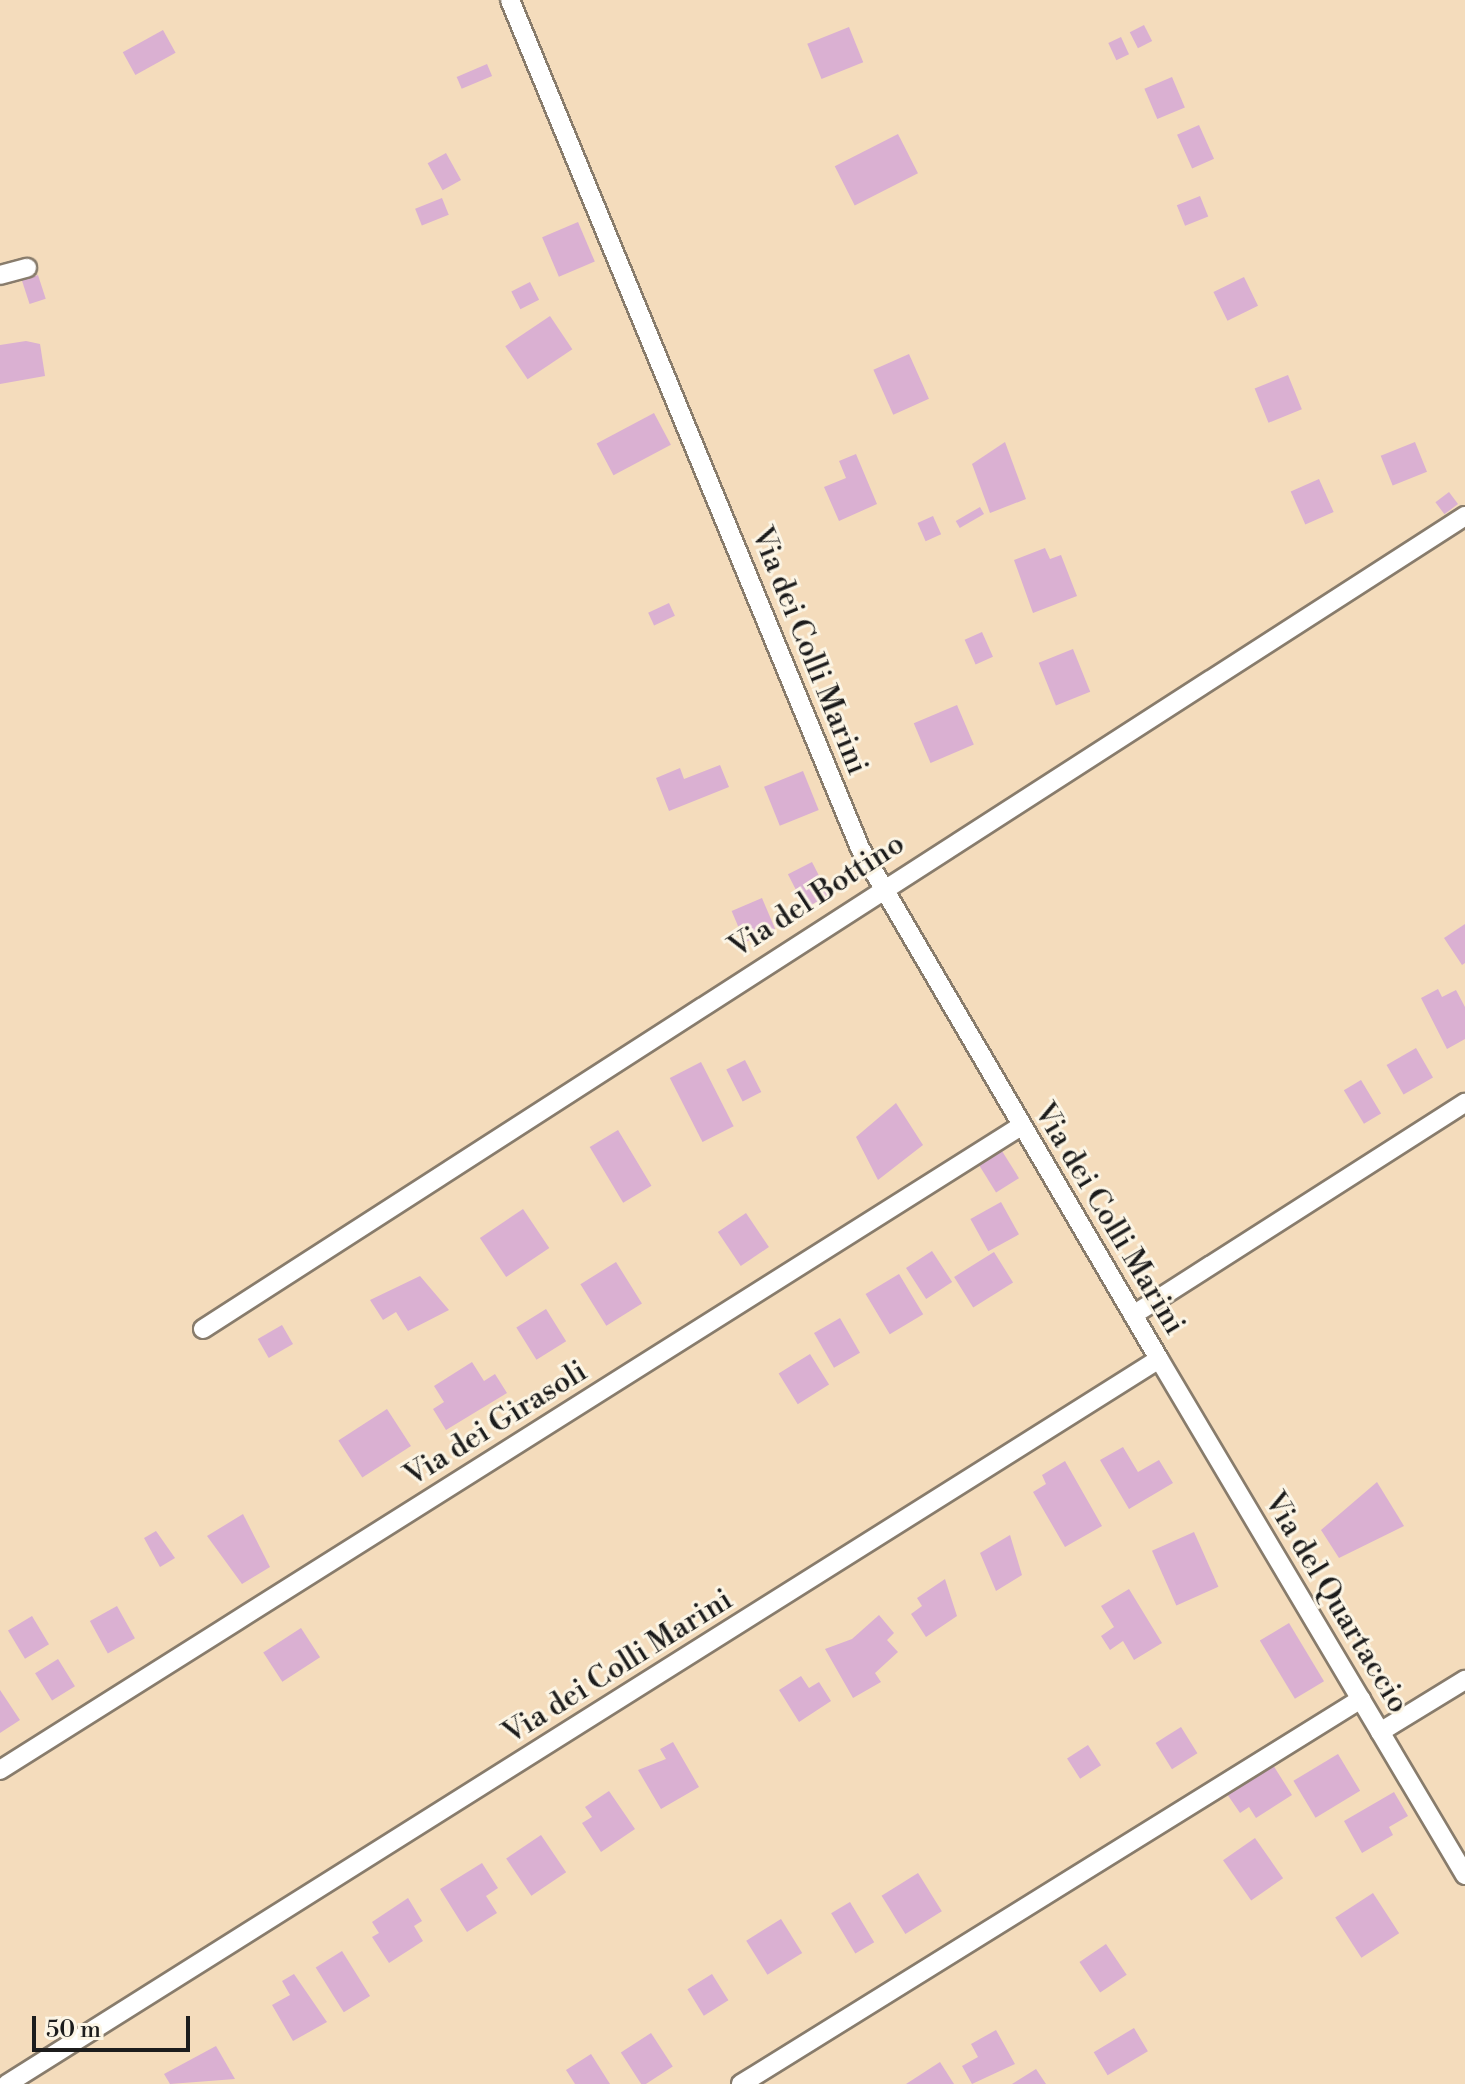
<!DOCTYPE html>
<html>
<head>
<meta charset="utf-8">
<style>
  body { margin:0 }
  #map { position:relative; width:1465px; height:2084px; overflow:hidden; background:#f4dcbc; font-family:"Libre Bodoni",serif }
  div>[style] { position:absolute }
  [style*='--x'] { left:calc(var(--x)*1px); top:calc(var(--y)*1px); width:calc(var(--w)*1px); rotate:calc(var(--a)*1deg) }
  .building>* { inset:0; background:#dab0d2; transform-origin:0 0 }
  .roads { filter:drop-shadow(2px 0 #887c6c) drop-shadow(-2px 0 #887c6c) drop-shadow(0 2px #887c6c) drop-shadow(0 -2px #887c6c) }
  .minor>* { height:18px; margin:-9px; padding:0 9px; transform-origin:9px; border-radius:9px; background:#fff }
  span { translate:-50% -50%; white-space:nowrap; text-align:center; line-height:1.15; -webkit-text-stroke:6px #fcf5e5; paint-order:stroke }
  .street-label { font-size:30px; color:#1c1c1c }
  .scale { position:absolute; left:32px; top:2016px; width:158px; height:36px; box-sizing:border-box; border:4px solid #1c1c1c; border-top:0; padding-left:10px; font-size:24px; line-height:28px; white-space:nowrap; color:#1c1c1c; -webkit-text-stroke:6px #fcf5e5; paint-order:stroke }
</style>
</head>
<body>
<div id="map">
  <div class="building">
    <i style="left:1144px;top:25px;width:18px;height:16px;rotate:63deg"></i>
    <i style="left:849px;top:27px;width:38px;height:45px;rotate:68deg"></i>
    <i style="left:163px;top:30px;width:26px;height:46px;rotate:61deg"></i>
    <i style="left:1121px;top:37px;width:19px;height:14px;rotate:65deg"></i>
    <i style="left:487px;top:64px;width:13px;height:33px;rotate:67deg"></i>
    <i style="left:1172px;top:77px;width:33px;height:30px;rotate:67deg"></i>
    <i style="left:1199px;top:125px;width:37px;height:24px;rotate:66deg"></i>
    <i style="left:898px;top:134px;width:44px;height:71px;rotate:63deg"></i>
    <i style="left:446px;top:153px;width:31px;height:21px;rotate:61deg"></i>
    <i style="left:1200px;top:196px;width:22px;height:25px;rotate:68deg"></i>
    <i style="left:442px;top:198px;width:18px;height:29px;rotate:68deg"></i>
    <i style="left:578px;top:222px;width:43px;height:39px;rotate:67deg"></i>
    <i style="left:38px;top:275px;width:25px;height:17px;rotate:72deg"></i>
    <i style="left:1244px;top:277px;width:32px;height:34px;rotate:64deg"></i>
    <i style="left:530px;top:282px;width:20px;height:21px;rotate:63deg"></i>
    <i style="left:550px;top:316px;width:40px;height:54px;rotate:56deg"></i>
    <i style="clip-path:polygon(26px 341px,40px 344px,45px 376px,0 384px,0 345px)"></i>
    <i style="left:909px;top:354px;width:49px;height:39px;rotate:66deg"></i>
    <i style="left:1288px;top:375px;width:37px;height:36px;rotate:68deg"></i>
    <i style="left:654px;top:413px;width:36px;height:65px;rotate:62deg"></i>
    <i style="clip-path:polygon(1005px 442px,1026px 499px,990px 513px,972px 464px)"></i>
    <i style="left:1415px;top:442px;width:32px;height:37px;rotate:68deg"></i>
    <i style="clip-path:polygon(856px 454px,877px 504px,839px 521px,824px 487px,846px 478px,839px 461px)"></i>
    <i style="left:1319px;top:479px;width:36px;height:31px;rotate:66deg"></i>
    <i style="left:1449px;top:492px;width:15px;height:17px;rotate:53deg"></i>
    <i style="left:980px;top:507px;width:8px;height:28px;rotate:60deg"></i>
    <i style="left:933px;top:516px;width:20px;height:17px;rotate:66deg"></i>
    <i style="clip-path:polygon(1045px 548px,1050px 559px,1061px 555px,1077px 596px,1033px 613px,1014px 560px)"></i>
    <i style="left:669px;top:603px;width:14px;height:23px;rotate:65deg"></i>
    <i style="left:982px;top:632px;width:27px;height:19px;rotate:66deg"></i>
    <i style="left:1073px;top:649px;width:46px;height:37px;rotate:68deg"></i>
    <i style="left:957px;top:705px;width:43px;height:47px;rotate:67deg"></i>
    <i style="clip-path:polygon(720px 765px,729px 787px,669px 811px,656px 778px,680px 768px,684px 779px)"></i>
    <i style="left:803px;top:771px;width:42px;height:42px;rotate:68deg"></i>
    <i style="left:812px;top:862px;width:38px;height:27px;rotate:63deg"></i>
    <i style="left:762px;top:898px;width:34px;height:33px;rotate:67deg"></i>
    <i style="clip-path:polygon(1465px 924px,1465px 963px,1462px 965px,1444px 938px)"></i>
    <i style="clip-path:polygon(1438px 989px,1442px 997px,1456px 990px,1465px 1007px,1465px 1039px,1447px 1049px,1421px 998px)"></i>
    <i style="left:1416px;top:1048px;width:34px;height:34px;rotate:60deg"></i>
    <i style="left:745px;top:1060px;width:36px;height:21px;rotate:63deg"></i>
    <i style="left:701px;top:1062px;width:72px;height:35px;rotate:63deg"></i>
    <i style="left:1361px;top:1080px;width:39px;height:20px;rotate:59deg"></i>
    <i style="clip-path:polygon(896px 1103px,923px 1145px,878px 1180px,856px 1137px)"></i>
    <i style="left:618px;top:1130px;width:65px;height:33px;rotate:59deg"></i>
    <i style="left:1002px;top:1151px;width:32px;height:27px;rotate:58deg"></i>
    <i style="left:1001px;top:1202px;width:37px;height:35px;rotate:61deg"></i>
    <i style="left:523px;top:1209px;width:47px;height:52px;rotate:56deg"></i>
    <i style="left:746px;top:1213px;width:41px;height:34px;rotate:56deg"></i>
    <i style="left:932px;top:1251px;width:37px;height:31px;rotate:57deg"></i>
    <i style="left:994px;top:1252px;width:36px;height:47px;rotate:58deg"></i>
    <i style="left:616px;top:1262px;width:49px;height:42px;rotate:58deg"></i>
    <i style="left:899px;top:1274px;width:47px;height:39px;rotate:59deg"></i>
    <i style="clip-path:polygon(420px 1276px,449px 1310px,408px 1331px,396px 1312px,383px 1320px,370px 1300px)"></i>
    <i style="left:546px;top:1309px;width:38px;height:35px;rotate:58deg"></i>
    <i style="left:840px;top:1318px;width:40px;height:30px;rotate:60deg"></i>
    <i style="left:282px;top:1325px;width:22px;height:28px;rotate:60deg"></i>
    <i style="left:810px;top:1354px;width:36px;height:37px;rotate:58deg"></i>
    <i style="clip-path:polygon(472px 1362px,484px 1381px,495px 1374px,507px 1393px,446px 1430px,433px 1409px,444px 1402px,434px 1386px)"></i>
    <i style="left:387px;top:1409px;width:44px;height:58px;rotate:57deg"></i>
    <i style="clip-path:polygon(1123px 1447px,1138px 1472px,1159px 1460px,1173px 1483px,1129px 1509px,1100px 1460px)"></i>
    <i style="clip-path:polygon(1065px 1461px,1102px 1526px,1065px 1547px,1033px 1492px,1046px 1484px,1042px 1475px)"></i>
    <i style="clip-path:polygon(1377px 1482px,1404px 1526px,1339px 1558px,1321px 1530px)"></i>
    <i style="clip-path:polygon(243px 1514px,270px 1567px,242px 1584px,207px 1536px)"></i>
    <i style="clip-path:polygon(156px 1531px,175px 1558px,160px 1567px,144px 1538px)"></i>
    <i style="left:1194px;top:1532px;width:60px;height:46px;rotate:66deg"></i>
    <i style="clip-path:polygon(1010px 1535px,1022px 1575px,996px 1591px,980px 1553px)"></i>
    <i style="clip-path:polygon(945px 1579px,957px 1616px,926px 1637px,911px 1614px,922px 1606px,917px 1598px)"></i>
    <i style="clip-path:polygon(1129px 1589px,1162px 1643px,1134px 1660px,1123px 1641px,1110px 1650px,1101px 1636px,1114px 1627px,1101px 1606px)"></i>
    <i style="left:117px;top:1606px;width:37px;height:31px;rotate:61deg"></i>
    <i style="clip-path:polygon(879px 1615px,894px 1633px,887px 1640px,898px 1652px,875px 1673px,881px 1682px,853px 1698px,825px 1649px,852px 1639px)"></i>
    <i style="left:32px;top:1616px;width:33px;height:28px;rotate:59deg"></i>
    <i style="left:1289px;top:1623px;width:68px;height:34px;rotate:59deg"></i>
    <i style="left:301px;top:1628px;width:35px;height:45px;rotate:57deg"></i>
    <i style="left:58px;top:1659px;width:32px;height:27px;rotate:58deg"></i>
    <i style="clip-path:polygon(801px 1676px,809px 1688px,819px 1682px,831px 1701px,799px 1722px,779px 1690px)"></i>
    <i style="clip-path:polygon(0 1690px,20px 1720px,0 1733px)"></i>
    <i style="left:1181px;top:1727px;width:31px;height:30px;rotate:58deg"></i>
    <i style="clip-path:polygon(673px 1742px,699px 1787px,661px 1809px,638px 1770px,666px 1759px,660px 1749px)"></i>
    <i style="left:1088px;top:1745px;width:24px;height:25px;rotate:57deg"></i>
    <i style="left:1338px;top:1754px;width:43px;height:52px;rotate:59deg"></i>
    <i style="clip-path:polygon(1273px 1765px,1292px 1795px,1256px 1818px,1249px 1807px,1240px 1813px,1227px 1794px)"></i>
    <i style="clip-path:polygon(609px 1791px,635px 1829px,601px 1852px,582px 1823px,592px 1817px,585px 1807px)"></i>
    <i style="clip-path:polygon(1394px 1792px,1408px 1816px,1389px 1827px,1393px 1835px,1362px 1853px,1344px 1821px)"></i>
    <i style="left:541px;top:1835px;width:45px;height:42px;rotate:56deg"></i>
    <i style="left:1255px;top:1838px;width:49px;height:39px;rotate:55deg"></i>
    <i style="clip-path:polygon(482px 1863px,498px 1888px,486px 1896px,497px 1913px,467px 1932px,440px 1889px)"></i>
    <i style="left:918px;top:1873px;width:45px;height:43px;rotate:58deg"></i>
    <i style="left:1373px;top:1893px;width:48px;height:45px;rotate:57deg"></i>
    <i style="clip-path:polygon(408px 1898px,422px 1921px,414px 1926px,423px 1941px,389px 1963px,372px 1937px,379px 1933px,372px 1922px)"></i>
    <i style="left:850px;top:1902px;width:47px;height:22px;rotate:59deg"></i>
    <i style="left:781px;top:1919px;width:40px;height:41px;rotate:58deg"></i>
    <i style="left:1106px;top:1944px;width:37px;height:32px;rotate:56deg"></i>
    <i style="left:342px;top:1951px;width:53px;height:31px;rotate:58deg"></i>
    <i style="clip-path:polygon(294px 1974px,327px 2022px,293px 2041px,272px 2005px,290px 1995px,282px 1981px)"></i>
    <i style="left:712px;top:1974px;width:31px;height:29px;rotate:58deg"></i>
    <i style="left:1134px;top:2028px;width:27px;height:47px;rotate:59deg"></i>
    <i style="clip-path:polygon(996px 2030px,1015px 2064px,972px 2084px,962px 2066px,978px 2057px,971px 2044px)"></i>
    <i style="left:651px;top:2033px;width:40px;height:36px;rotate:57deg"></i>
    <i style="clip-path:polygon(216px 2046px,235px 2079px,170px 2084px,164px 2074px)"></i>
    <i style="clip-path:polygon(591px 2054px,610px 2084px,575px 2084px,566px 2070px)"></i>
    <i style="clip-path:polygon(940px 2062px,954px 2084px,906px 2084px)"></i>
    <i style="clip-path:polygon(1036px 2069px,1046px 2084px,1012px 2084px)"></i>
  </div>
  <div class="roads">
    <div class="minor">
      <i style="--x:0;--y:275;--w:28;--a:-15"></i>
      <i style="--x:1133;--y:1315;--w:394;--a:-32.6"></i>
      <i style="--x:203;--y:1329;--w:1501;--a:-32.79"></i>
      <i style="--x:1159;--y:1359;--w:600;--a:59.33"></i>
      <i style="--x:1380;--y:1732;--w:100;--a:-31.5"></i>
      <i style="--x:0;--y:1770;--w:1207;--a:-32.24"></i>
      <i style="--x:7;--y:2084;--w:1361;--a:-32.18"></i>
      <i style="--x:1159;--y:1359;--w:592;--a:-120.33"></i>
      <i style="--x:860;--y:848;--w:917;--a:-112.43"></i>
      <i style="--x:741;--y:2084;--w:730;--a:-31.84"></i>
    </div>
  </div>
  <div class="street-label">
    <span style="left:809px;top:651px;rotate:68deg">Via dei Colli Marini</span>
    <span style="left:817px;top:896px;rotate:-33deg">Via del Bottino</span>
    <span style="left:1109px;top:1219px;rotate:59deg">Via dei Colli Marini</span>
    <span style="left:496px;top:1424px;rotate:-32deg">Via dei Girasoli</span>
    <span style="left:1336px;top:1603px;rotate:59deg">Via del Quartaccio</span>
    <span style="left:618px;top:1667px;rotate:-32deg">Via dei Colli Marini</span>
  </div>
  <div class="scale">50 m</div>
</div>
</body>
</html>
